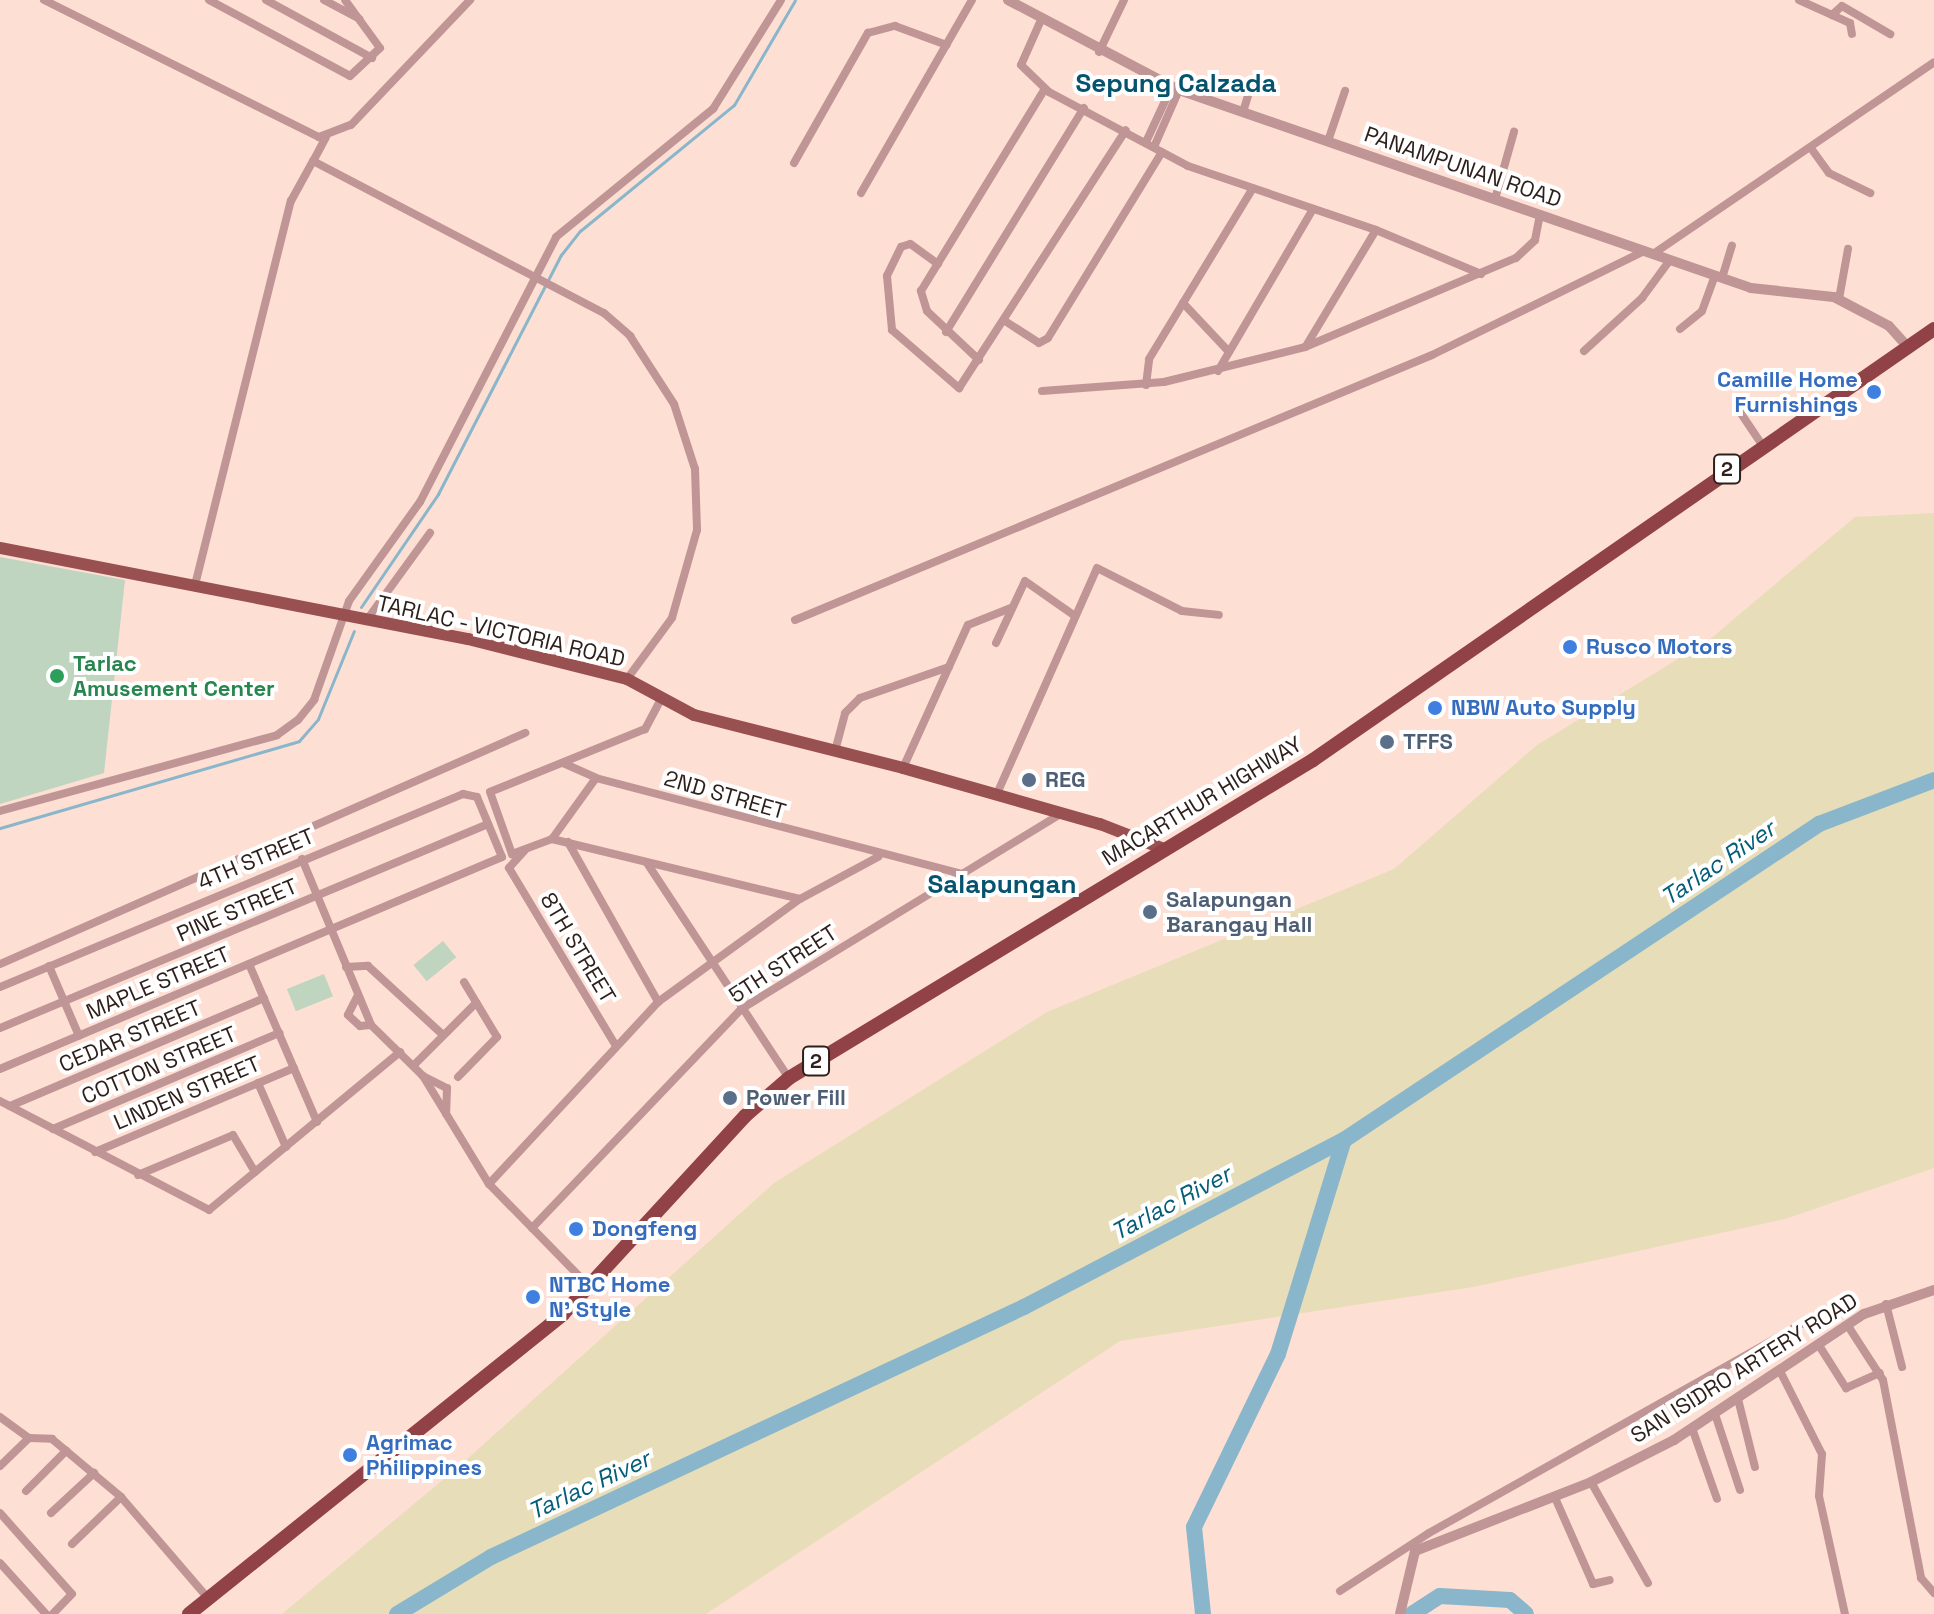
<!DOCTYPE html>
<html>
<head>
<meta charset="utf-8">
<style>
  body { margin:0 }
  #map { position:relative; width:1934px; height:1614px; overflow:hidden; background:#fedfd4; font-family:"Space Grotesk",sans-serif }
  div>[style] { position:absolute }
  [style*='--x'] { left:calc(var(--x)*1px); top:calc(var(--y)*1px); width:calc(var(--w)*1px); rotate:calc(var(--a)*1deg) }
  .green>* { inset:0; background:#bfd5c0; transform-origin:0 0 }
  .sand>* { inset:0; background:#e7ddb8 }
  .stream>* { height:3px; margin:-1.5px; padding:0 1.5px; transform-origin:1.5px; border-radius:1.5px; background:#8ab6cb }
  .river>* { height:16px; margin:-8px; padding:0 8px; transform-origin:8px; border-radius:8px; background:#8ab6cb }
  .minor>* { height:8px; margin:-4px; padding:0 4px; transform-origin:4px; border-radius:4px; background:#c09595 }
  .tertiary>* { height:10px; margin:-5px; padding:0 5px; transform-origin:5px; border-radius:5px; background:#c09595 }
  .primary>* { height:12px; margin:-6px; padding:0 6px; transform-origin:6px; border-radius:6px; background:#995051 }
  .trunk>* { height:14px; margin:-7px; padding:0 7px; transform-origin:7px; border-radius:7px; background:#914246 }
  .dots>* { width:22px; height:22px; translate:-50% -50%; box-sizing:border-box; border:4px solid #fff; border-radius:50% }
  span { translate:-50% -50%; white-space:nowrap; text-align:center; line-height:1.15; -webkit-text-stroke:8px #fff; paint-order:stroke }
  .shield-label span { padding:2px 6px; background:#fff; border:2px solid; border-radius:6px; -webkit-text-stroke-width:0 }
  .shield-label { font-size:20px; color:#2d1f1a; font-weight:700 }
  .street-label { font-size:22px; color:#2d1f1a }
  .shop-label { font-size:22px; color:#366cbe; font-weight:700 }
  .right { translate:-100% -50%; text-align:right }
  .left { translate:0 -50%; text-align:left }
  .leisure-label { font-size:22px; color:#27864d; font-weight:700 }
  .service-label { font-size:22px; color:#4e5e75; font-weight:700 }
  .water-label { font-size:24px; color:#035c78; font-style:italic }
  .quarter-label { font-size:26px; color:#05536e; font-weight:700 }
</style>
</head>
<body>
<div id="map">
  <div class="green">
    <i style="clip-path:polygon(0 557px,125px 580px,104px 773px,0 804px)"></i>
    <i style="left:443px;top:941px;width:21px;height:38px;rotate:51deg"></i>
    <i style="left:324px;top:974px;width:24px;height:40px;rotate:68deg"></i>
  </div>
  <div class="sand">
    <i style="clip-path:polygon(1934px 513px,1934px 1168px,1785px 1219px,1473px 1287px,1120px 1341px,706px 1614px,282px 1614px,456px 1469px,774px 1183px,1047px 1012px,1394px 869px,1537px 745px,1709px 640px,1855px 517px)"></i>
  </div>
  <div class="stream">
    <i style="--x:361;--y:607;--w:137;--a:-55.7"></i>
    <i style="--x:438;--y:494;--w:269;--a:-62.8"></i>
    <i style="--x:561;--y:255;--w:31;--a:-52"></i>
    <i style="--x:580;--y:231;--w:199;--a:-39.3"></i>
    <i style="--x:734;--y:105;--w:121;--a:-59.8"></i>
    <i style="--x:0;--y:828;--w:311;--a:-16.2"></i>
    <i style="--x:299;--y:741;--w:29;--a:-49"></i>
    <i style="--x:318;--y:719;--w:95;--a:-67.8"></i>
  </div>
  <div class="river">
    <i style="--x:397;--y:1614;--w:110;--a:-31.2"></i>
    <i style="--x:491;--y:1557;--w:589;--a:-25.13"></i>
    <i style="--x:1024;--y:1307;--w:361;--a:-27.6"></i>
    <i style="--x:1344;--y:1140;--w:571;--a:-33.63"></i>
    <i style="--x:1819;--y:824;--w:123;--a:-20.9"></i>
    <i style="--x:1203;--y:1614;--w:87;--a:-95.9"></i>
    <i style="--x:1194;--y:1527;--w:192;--a:-64.1"></i>
    <i style="--x:1278;--y:1354;--w:224;--a:-72.9"></i>
    <i style="--x:1412;--y:1614;--w:33;--a:-33"></i>
    <i style="--x:1440;--y:1596;--w:70;--a:3.3"></i>
    <i style="--x:1510;--y:1600;--w:21;--a:41"></i>
  </div>
  <div class="minor">
    <i style="--x:44;--y:0;--w:307;--a:26.5"></i>
    <i style="--x:319;--y:137;--w:34;--a:-21"></i>
    <i style="--x:351;--y:125;--w:173;--a:-46.4"></i>
    <i style="--x:209;--y:0;--w:160;--a:28.3"></i>
    <i style="--x:350;--y:76;--w:41;--a:-43"></i>
    <i style="--x:380;--y:48;--w:59;--a:-126.1"></i>
    <i style="--x:266;--y:0;--w:121;--a:28.7"></i>
    <i style="--x:324;--y:0;--w:40;--a:28"></i>
    <i style="--x:1799;--y:0;--w:56;--a:24.3"></i>
    <i style="--x:1850;--y:23;--w:11;--a:80"></i>
    <i style="--x:1832;--y:15;--w:13;--a:-42"></i>
    <i style="--x:1842;--y:6;--w:56;--a:30.3"></i>
    <i style="--x:1041;--y:20;--w:49;--a:114"></i>
    <i style="--x:1021;--y:65;--w:39;--a:44"></i>
    <i style="--x:1049;--y:92;--w:157;--a:28"></i>
    <i style="--x:1188;--y:166;--w:199;--a:18.8"></i>
    <i style="--x:1376;--y:230;--w:114;--a:22.7"></i>
    <i style="--x:1099;--y:52;--w:58;--a:-64.3"></i>
    <i style="--x:1243;--y:112;--w:34;--a:-73"></i>
    <i style="--x:326;--y:137;--w:27;--a:118"></i>
    <i style="--x:313;--y:161;--w:328;--a:27.6"></i>
    <i style="--x:604;--y:313;--w:35;--a:41"></i>
    <i style="--x:630;--y:336;--w:81;--a:57.1"></i>
    <i style="--x:674;--y:404;--w:68;--a:72.1"></i>
    <i style="--x:695;--y:469;--w:61;--a:88.1"></i>
    <i style="--x:697;--y:530;--w:91;--a:105.9"></i>
    <i style="--x:672;--y:618;--w:76;--a:126.4"></i>
    <i style="--x:1328;--y:141;--w:53;--a:-71.2"></i>
    <i style="--x:1146;--y:142;--w:62;--a:-65.1"></i>
    <i style="--x:1154;--y:147;--w:62;--a:-66.3"></i>
    <i style="--x:1813;--y:151;--w:27;--a:54"></i>
    <i style="--x:1829;--y:173;--w:46;--a:26"></i>
    <i style="--x:794;--y:163;--w:150;--a:-60.4"></i>
    <i style="--x:868;--y:33;--w:28;--a:-15"></i>
    <i style="--x:895;--y:26;--w:55;--a:20.1"></i>
    <i style="--x:861;--y:193;--w:223;--a:-60.1"></i>
    <i style="--x:1495;--y:199;--w:70;--a:-74.2"></i>
    <i style="--x:1653;--y:254;--w:340;--a:-34.3"></i>
    <i style="--x:938;--y:264;--w:34;--a:-144"></i>
    <i style="--x:910;--y:244;--w:9;--a:162"></i>
    <i style="--x:901;--y:247;--w:32;--a:116"></i>
    <i style="--x:887;--y:276;--w:54;--a:84.7"></i>
    <i style="--x:892;--y:330;--w:89;--a:40.9"></i>
    <i style="--x:959;--y:388;--w:307;--a:-57.1"></i>
    <i style="--x:1722;--y:278;--w:34;--a:-73"></i>
    <i style="--x:1839;--y:299;--w:51;--a:-79.8"></i>
    <i style="--x:1183;--y:303;--w:67;--a:46.8"></i>
    <i style="--x:1005;--y:321;--w:40;--a:32.9"></i>
    <i style="--x:1039;--y:343;--w:10;--a:-29"></i>
    <i style="--x:1048;--y:338;--w:218;--a:-58.5"></i>
    <i style="--x:1680;--y:329;--w:28;--a:-39"></i>
    <i style="--x:1702;--y:311;--w:38;--a:-70"></i>
    <i style="--x:946;--y:332;--w:263;--a:-58.4"></i>
    <i style="--x:1306;--y:346;--w:135;--a:-58.9"></i>
    <i style="--x:1584;--y:351;--w:79;--a:-42.4"></i>
    <i style="--x:1642;--y:298;--w:47;--a:-53.6"></i>
    <i style="--x:979;--y:360;--w:71;--a:-136.7"></i>
    <i style="--x:927;--y:311;--w:21;--a:-107"></i>
    <i style="--x:921;--y:291;--w:237;--a:-58.5"></i>
    <i style="--x:1218;--y:371;--w:188;--a:-59.6"></i>
    <i style="--x:1146;--y:385;--w:26;--a:-83"></i>
    <i style="--x:1149;--y:359;--w:200;--a:-58.7"></i>
    <i style="--x:1042;--y:391;--w:122;--a:-4.2"></i>
    <i style="--x:1164;--y:382;--w:145;--a:-13.9"></i>
    <i style="--x:1305;--y:347;--w:229;--a:-22.9"></i>
    <i style="--x:1516;--y:258;--w:26;--a:-43"></i>
    <i style="--x:1535;--y:240;--w:25;--a:-79"></i>
    <i style="--x:1740;--y:412;--w:40;--a:56"></i>
    <i style="--x:195;--y:585;--w:396;--a:-76"></i>
    <i style="--x:291;--y:201;--w:46;--a:-61.2"></i>
    <i style="--x:795;--y:620;--w:690;--a:-22.59"></i>
    <i style="--x:1432;--y:355;--w:236;--a:-26.1"></i>
    <i style="--x:366;--y:621;--w:109;--a:-54"></i>
    <i style="--x:996;--y:643;--w:68;--a:-64.9"></i>
    <i style="--x:1025;--y:581;--w:61;--a:35"></i>
    <i style="--x:660;--y:701;--w:32;--a:118"></i>
    <i style="--x:645;--y:729;--w:167;--a:157.9"></i>
    <i style="--x:490;--y:792;--w:66;--a:70.5"></i>
    <i style="--x:512;--y:854;--w:43;--a:-20.6"></i>
    <i style="--x:552;--y:839;--w:75;--a:-54.2"></i>
    <i style="--x:596;--y:778;--w:377;--a:14.7"></i>
    <i style="--x:835;--y:751;--w:39;--a:-75"></i>
    <i style="--x:845;--y:713;--w:21;--a:-45"></i>
    <i style="--x:860;--y:698;--w:94;--a:-19.2"></i>
    <i style="--x:563;--y:763;--w:36;--a:24"></i>
    <i style="--x:903;--y:768;--w:157;--a:-65.6"></i>
    <i style="--x:968;--y:625;--w:46;--a:-21.6"></i>
    <i style="--x:996;--y:796;--w:249;--a:-66.1"></i>
    <i style="--x:1097;--y:568;--w:95;--a:26.8"></i>
    <i style="--x:1182;--y:611;--w:37;--a:6"></i>
    <i style="--x:0;--y:811;--w:287;--a:-15.3"></i>
    <i style="--x:277;--y:735;--w:26;--a:-36"></i>
    <i style="--x:298;--y:720;--w:26;--a:-51"></i>
    <i style="--x:314;--y:700;--w:105;--a:-70.5"></i>
    <i style="--x:349;--y:601;--w:122;--a:-54.4"></i>
    <i style="--x:420;--y:502;--w:298;--a:-62.8"></i>
    <i style="--x:556;--y:237;--w:203;--a:-39.2"></i>
    <i style="--x:713;--y:109;--w:128;--a:-58"></i>
    <i style="--x:552;--y:839;--w:255;--a:13.6"></i>
    <i style="--x:568;--y:842;--w:184;--a:60.6"></i>
    <i style="--x:525;--y:850;--w:24;--a:132"></i>
    <i style="--x:509;--y:868;--w:208;--a:59"></i>
    <i style="--x:302;--y:859;--w:180;--a:67.4"></i>
    <i style="--x:371;--y:1025;--w:73;--a:44.4"></i>
    <i style="--x:423;--y:1076;--w:127;--a:58.6"></i>
    <i style="--x:489;--y:1184;--w:144;--a:45.6"></i>
    <i style="--x:647;--y:863;--w:258;--a:56.6"></i>
    <i style="--x:0;--y:964;--w:574;--a:-23.75"></i>
    <i style="--x:249;--y:964;--w:172;--a:66.7"></i>
    <i style="--x:49;--y:966;--w:76;--a:66.8"></i>
    <i style="--x:346;--y:967;--w:22;--a:-3"></i>
    <i style="--x:368;--y:966;--w:102;--a:42.6"></i>
    <i style="--x:0;--y:987;--w:502;--a:-22.63"></i>
    <i style="--x:463;--y:794;--w:14;--a:12"></i>
    <i style="--x:477;--y:797;--w:65;--a:67.4"></i>
    <i style="--x:502;--y:857;--w:545;--a:157.11"></i>
    <i style="--x:358;--y:995;--w:22;--a:117"></i>
    <i style="--x:348;--y:1015;--w:16;--a:43"></i>
    <i style="--x:360;--y:1026;--w:11;--a:-5"></i>
    <i style="--x:0;--y:1028;--w:529;--a:-22.69"></i>
    <i style="--x:414;--y:1065;--w:88;--a:-45"></i>
    <i style="--x:423;--y:1076;--w:27;--a:27"></i>
    <i style="--x:447;--y:1088;--w:26;--a:92"></i>
    <i style="--x:458;--y:1077;--w:56;--a:-45.7"></i>
    <i style="--x:497;--y:1037;--w:64;--a:-121"></i>
    <i style="--x:258;--y:1083;--w:70;--a:66.4"></i>
    <i style="--x:0;--y:1101;--w:236;--a:27.5"></i>
    <i style="--x:209;--y:1210;--w:248;--a:-39.6"></i>
    <i style="--x:10;--y:1106;--w:276;--a:-23"></i>
    <i style="--x:53;--y:1129;--w:246;--a:-23"></i>
    <i style="--x:95;--y:1152;--w:216;--a:-22.9"></i>
    <i style="--x:138;--y:1175;--w:103;--a:-22.8"></i>
    <i style="--x:233;--y:1135;--w:43;--a:59.3"></i>
    <i style="--x:489;--y:1184;--w:248;--a:-47.1"></i>
    <i style="--x:658;--y:1002;--w:175;--a:-36"></i>
    <i style="--x:800;--y:899;--w:89;--a:-28.3"></i>
    <i style="--x:532;--y:1228;--w:303;--a:-46.3"></i>
    <i style="--x:741;--y:1009;--w:375;--a:-31.4"></i>
    <i style="--x:1886;--y:1304;--w:65;--a:75.7"></i>
    <i style="--x:1848;--y:1326;--w:64;--a:57.1"></i>
    <i style="--x:1883;--y:1380;--w:202;--a:79.1"></i>
    <i style="--x:1921;--y:1578;--w:20;--a:49"></i>
    <i style="--x:1820;--y:1347;--w:49;--a:57.6"></i>
    <i style="--x:1846;--y:1388;--w:37;--a:-24"></i>
    <i style="--x:1781;--y:1373;--w:91;--a:63.2"></i>
    <i style="--x:1822;--y:1454;--w:42;--a:94.1"></i>
    <i style="--x:1819;--y:1496;--w:121;--a:77.6"></i>
    <i style="--x:1738;--y:1399;--w:70;--a:76"></i>
    <i style="--x:1715;--y:1414;--w:80;--a:71.8"></i>
    <i style="--x:0;--y:1417;--w:36;--a:36"></i>
    <i style="--x:1692;--y:1428;--w:75;--a:70.6"></i>
    <i style="--x:0;--y:1466;--w:40;--a:-44"></i>
    <i style="--x:29;--y:1438;--w:23;--a:2"></i>
    <i style="--x:52;--y:1439;--w:90;--a:40"></i>
    <i style="--x:121;--y:1497;--w:133;--a:49.3"></i>
    <i style="--x:1591;--y:1482;--w:116;--a:60.6"></i>
    <i style="--x:26;--y:1491;--w:57;--a:-45"></i>
    <i style="--x:1556;--y:1500;--w:92;--a:66.2"></i>
    <i style="--x:1593;--y:1584;--w:17;--a:-13"></i>
    <i style="--x:0;--y:1513;--w:108;--a:48.4"></i>
    <i style="--x:72;--y:1594;--w:28;--a:134"></i>
    <i style="--x:51;--y:1513;--w:59;--a:-42.9"></i>
    <i style="--x:72;--y:1544;--w:68;--a:-43.8"></i>
    <i style="--x:0;--y:1563;--w:69;--a:48"></i>
    <i style="--x:1340;--y:1591;--w:106;--a:-33.1"></i>
    <i style="--x:1429;--y:1533;--w:429;--a:-29.3"></i>
  </div>
  <div class="tertiary">
    <i style="--x:1008;--y:0;--w:193;--a:27.8"></i>
    <i style="--x:1179;--y:90;--w:605;--a:19.09"></i>
    <i style="--x:1751;--y:288;--w:83;--a:6.2"></i>
    <i style="--x:1834;--y:297;--w:62;--a:27.8"></i>
    <i style="--x:1889;--y:326;--w:28;--a:48"></i>
    <i style="--x:1400;--y:1614;--w:65;--a:-76.6"></i>
    <i style="--x:1415;--y:1551;--w:189;--a:-21.4"></i>
    <i style="--x:1591;--y:1482;--w:93;--a:-26.8"></i>
    <i style="--x:1674;--y:1440;--w:228;--a:-33.6"></i>
    <i style="--x:1864;--y:1314;--w:74;--a:-18.9"></i>
  </div>
  <div class="primary">
    <i style="--x:0;--y:548;--w:477;--a:11"></i>
    <i style="--x:468;--y:639;--w:164;--a:14.1"></i>
    <i style="--x:627;--y:679;--w:76;--a:28.2"></i>
    <i style="--x:694;--y:715;--w:216;--a:14.2"></i>
    <i style="--x:903;--y:768;--w:205;--a:15.9"></i>
    <i style="--x:1100;--y:824;--w:69;--a:21.3"></i>
  </div>
  <div class="trunk">
    <i style="--x:189;--y:1614;--w:479;--a:-38.7"></i>
    <i style="--x:563;--y:1314;--w:269;--a:-47.4"></i>
    <i style="--x:745;--y:1116;--w:58;--a:-40.8"></i>
    <i style="--x:789;--y:1078;--w:613;--a:-31.25"></i>
    <i style="--x:1313;--y:760;--w:756;--a:-34.76"></i>
  </div>
  <div class="dots">
    <i style="left:1874px;top:392px;background:#3f7fe0"></i>
    <i style="left:1570px;top:647px;background:#3f7fe0"></i>
    <i style="left:57px;top:676px;background:#2e9e5b"></i>
    <i style="left:1435px;top:708px;background:#3f7fe0"></i>
    <i style="left:1387px;top:742px;background:#5c6f8a"></i>
    <i style="left:1029px;top:780px;background:#5c6f8a"></i>
    <i style="left:1150px;top:912px;background:#5c6f8a"></i>
    <i style="left:730px;top:1098px;background:#5c6f8a"></i>
    <i style="left:576px;top:1229px;background:#3f7fe0"></i>
    <i style="left:533px;top:1297px;background:#3f7fe0"></i>
    <i style="left:350px;top:1455px;background:#3f7fe0"></i>
  </div>
  <div class="shield-label">
    <span style="left:1727px;top:469px">2</span>
    <span style="left:816px;top:1061px">2</span>
  </div>
  <div class="street-label">
    <span style="left:1463px;top:167px;rotate:19deg">PANAMPUNAN ROAD</span>
    <span style="left:501px;top:631px;rotate:13deg">TARLAC - VICTORIA ROAD</span>
    <span style="left:725px;top:795px;rotate:16deg">2ND STREET</span>
    <span style="left:1202px;top:801px;rotate:-31deg">MACARTHUR HIGHWAY</span>
    <span style="left:256px;top:859px;rotate:-23deg">4TH STREET</span>
    <span style="left:237px;top:910px;rotate:-23deg">PINE STREET</span>
    <span style="left:578px;top:948px;rotate:59deg">8TH STREET</span>
    <span style="left:783px;top:964px;rotate:-33deg">5TH STREET</span>
    <span style="left:158px;top:983px;rotate:-23deg">MAPLE STREET</span>
    <span style="left:130px;top:1036px;rotate:-23deg">CEDAR STREET</span>
    <span style="left:159px;top:1065px;rotate:-23deg">COTTON STREET</span>
    <span style="left:187px;top:1093px;rotate:-23deg">LINDEN STREET</span>
    <span style="left:1744px;top:1368px;rotate:-32deg">SAN ISIDRO ARTERY ROAD</span>
  </div>
  <div class="shop-label">
    <span class="right" style="left:1858px;top:392px">Camille Home<br>Furnishings</span>
    <span class="left" style="left:1586px;top:647px">Rusco Motors</span>
    <span class="left" style="left:1451px;top:708px">NBW Auto Supply</span>
    <span class="left" style="left:592px;top:1229px">Dongfeng</span>
    <span class="left" style="left:549px;top:1297px">NTBC Home<br>N' Style</span>
    <span class="left" style="left:366px;top:1455px">Agrimac<br>Philippines</span>
  </div>
  <div class="leisure-label">
    <span class="left" style="left:73px;top:676px">Tarlac<br>Amusement Center</span>
  </div>
  <div class="service-label">
    <span class="left" style="left:1403px;top:742px">TFFS</span>
    <span class="left" style="left:1045px;top:780px">REG</span>
    <span class="left" style="left:1166px;top:912px">Salapungan<br>Barangay Hall</span>
    <span class="left" style="left:746px;top:1098px">Power Fill</span>
  </div>
  <div class="water-label">
    <span style="left:1718px;top:863px;rotate:-34deg">Tarlac River</span>
    <span style="left:1171px;top:1203px;rotate:-28deg">Tarlac River</span>
    <span style="left:589px;top:1485px;rotate:-25deg">Tarlac River</span>
  </div>
  <div class="quarter-label">
    <span style="left:1176px;top:84px">Sepung Calzada</span>
    <span style="left:1002px;top:885px">Salapungan</span>
  </div>
</div>
</body>
</html>
